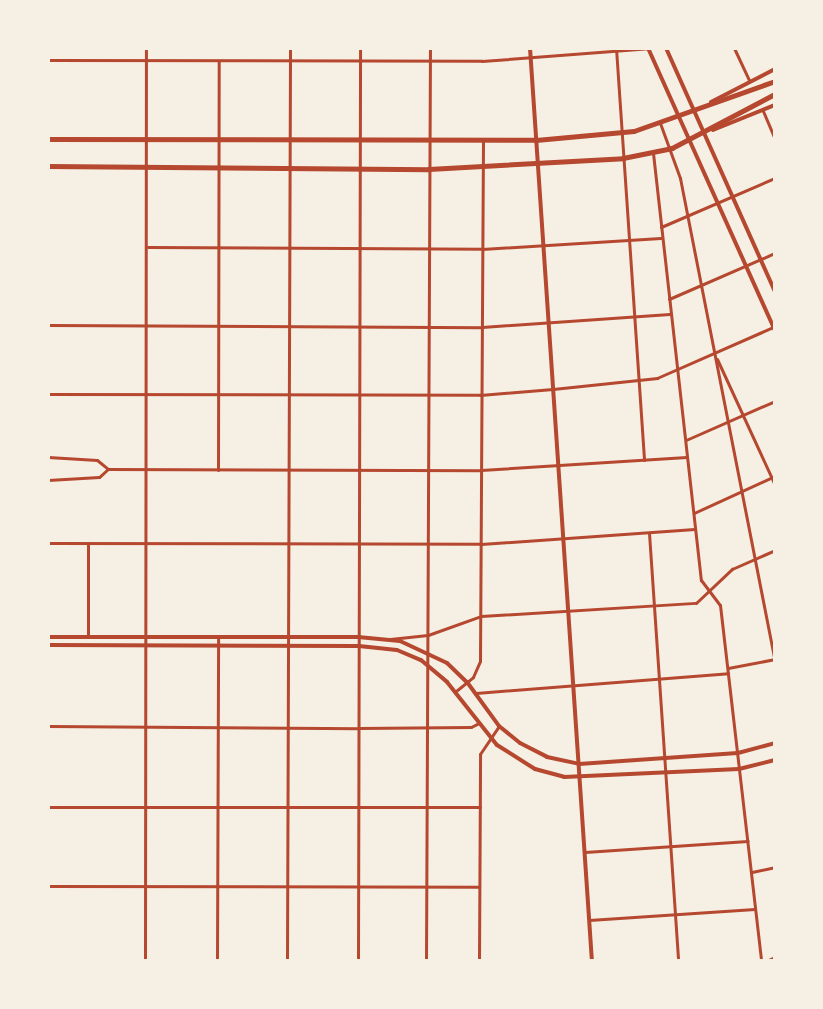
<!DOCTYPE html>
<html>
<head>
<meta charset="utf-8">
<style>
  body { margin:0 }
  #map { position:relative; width:823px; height:1009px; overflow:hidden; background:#f6efe4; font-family:Overpass,sans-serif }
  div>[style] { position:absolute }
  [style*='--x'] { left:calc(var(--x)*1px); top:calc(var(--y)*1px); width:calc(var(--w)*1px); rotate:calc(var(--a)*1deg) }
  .minor>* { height:3px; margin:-1.5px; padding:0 1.5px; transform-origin:1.5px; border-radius:1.5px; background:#b5482f }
  .tertiary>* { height:4px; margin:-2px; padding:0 2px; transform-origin:2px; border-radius:2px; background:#b5482f }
  .primary>* { height:4.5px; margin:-2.25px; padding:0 2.25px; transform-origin:2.25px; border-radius:2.25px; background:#b5482f }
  span { translate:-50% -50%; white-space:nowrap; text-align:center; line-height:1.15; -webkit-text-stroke:6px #f6efe4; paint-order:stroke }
  .frame { position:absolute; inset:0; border:50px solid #f6efe4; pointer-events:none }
</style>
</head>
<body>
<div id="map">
  <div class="minor">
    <i style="--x:616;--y:48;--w:413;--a:86.1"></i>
    <i style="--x:734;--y:48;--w:35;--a:65"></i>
    <i style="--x:48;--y:60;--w:434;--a:0.1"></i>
    <i style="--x:482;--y:61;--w:170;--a:-4.4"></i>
    <i style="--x:763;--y:111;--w:30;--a:67"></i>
    <i style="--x:660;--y:123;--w:59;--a:70"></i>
    <i style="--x:680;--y:178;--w:493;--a:78.9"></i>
    <i style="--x:653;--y:153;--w:430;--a:83.6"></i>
    <i style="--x:701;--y:580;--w:31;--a:53"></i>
    <i style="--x:720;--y:605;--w:358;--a:83.4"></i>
    <i style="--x:661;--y:227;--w:124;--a:-23.3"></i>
    <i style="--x:148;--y:247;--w:334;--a:0.3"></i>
    <i style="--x:482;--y:249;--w:179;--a:-3.5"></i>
    <i style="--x:669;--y:299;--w:116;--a:-23.5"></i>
    <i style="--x:48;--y:325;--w:434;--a:0.3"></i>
    <i style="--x:482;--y:327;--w:188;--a:-4"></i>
    <i style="--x:717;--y:359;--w:139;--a:65.3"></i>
    <i style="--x:48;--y:394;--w:432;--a:0.1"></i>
    <i style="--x:480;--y:395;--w:73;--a:-4.7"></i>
    <i style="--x:553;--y:389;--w:105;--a:-6"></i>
    <i style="--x:657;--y:378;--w:127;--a:-23.7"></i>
    <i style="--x:686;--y:440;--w:97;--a:-23.7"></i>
    <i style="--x:48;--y:457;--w:49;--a:3.5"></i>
    <i style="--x:97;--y:460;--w:14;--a:39"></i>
    <i style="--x:108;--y:469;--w:12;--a:138"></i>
    <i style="--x:99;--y:477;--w:51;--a:176.6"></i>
    <i style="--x:108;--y:469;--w:373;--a:0.2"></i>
    <i style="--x:481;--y:470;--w:206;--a:-3.6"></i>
    <i style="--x:218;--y:470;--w:409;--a:-89.9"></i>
    <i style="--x:694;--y:513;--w:89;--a:-24.6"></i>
    <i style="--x:649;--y:533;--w:429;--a:86.1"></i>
    <i style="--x:48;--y:543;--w:433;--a:0.1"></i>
    <i style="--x:481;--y:544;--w:214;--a:-4"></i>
    <i style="--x:88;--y:637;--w:94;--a:-90"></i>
    <i style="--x:390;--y:639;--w:38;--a:-6"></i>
    <i style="--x:428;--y:635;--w:56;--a:-19.7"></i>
    <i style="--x:481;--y:616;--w:215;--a:-3.5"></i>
    <i style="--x:696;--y:603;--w:50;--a:-43.4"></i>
    <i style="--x:732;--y:569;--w:47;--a:-23.8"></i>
    <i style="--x:728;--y:668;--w:48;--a:-10.8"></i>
    <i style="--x:456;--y:691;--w:22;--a:-39"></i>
    <i style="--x:473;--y:677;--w:17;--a:-66"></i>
    <i style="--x:480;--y:661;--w:521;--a:-89.67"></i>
    <i style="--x:476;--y:693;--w:253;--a:-4.5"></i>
    <i style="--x:48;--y:726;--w:311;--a:0.4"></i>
    <i style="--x:359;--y:728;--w:112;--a:-0.5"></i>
    <i style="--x:471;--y:727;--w:7;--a:-27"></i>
    <i style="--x:48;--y:807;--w:432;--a:0"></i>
    <i style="--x:585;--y:852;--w:163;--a:-3.9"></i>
    <i style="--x:752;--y:872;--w:24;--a:-12"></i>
    <i style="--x:48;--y:886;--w:431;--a:0.1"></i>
    <i style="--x:589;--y:920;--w:166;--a:-3.8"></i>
    <i style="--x:145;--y:961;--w:913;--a:-89.94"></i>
    <i style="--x:217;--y:961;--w:324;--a:-89.8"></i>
    <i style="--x:287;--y:961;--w:913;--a:-89.81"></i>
    <i style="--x:358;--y:961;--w:913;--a:-89.87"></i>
    <i style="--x:426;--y:961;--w:913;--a:-89.75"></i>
    <i style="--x:479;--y:961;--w:207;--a:-89.7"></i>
    <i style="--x:480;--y:754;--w:34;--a:-56"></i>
    <i style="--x:766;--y:961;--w:10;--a:-24"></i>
  </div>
  <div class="tertiary">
    <i style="--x:530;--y:48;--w:915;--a:86.12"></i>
    <i style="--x:648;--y:48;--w:310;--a:65.8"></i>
    <i style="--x:666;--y:48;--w:267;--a:65.9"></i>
    <i style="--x:711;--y:102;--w:72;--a:-27.3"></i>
    <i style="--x:713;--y:130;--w:67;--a:-22"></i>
    <i style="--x:48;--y:637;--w:310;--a:0"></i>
    <i style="--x:358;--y:637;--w:42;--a:5.4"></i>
    <i style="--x:400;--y:641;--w:52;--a:25.1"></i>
    <i style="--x:447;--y:663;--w:28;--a:44"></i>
    <i style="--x:467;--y:682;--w:54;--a:54"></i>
    <i style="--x:499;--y:726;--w:27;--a:39"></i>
    <i style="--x:520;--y:743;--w:30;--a:27"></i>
    <i style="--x:547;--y:757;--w:33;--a:12"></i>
    <i style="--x:579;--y:764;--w:159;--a:-4"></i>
    <i style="--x:738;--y:753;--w:38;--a:-15"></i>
    <i style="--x:48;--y:645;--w:311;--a:0.2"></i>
    <i style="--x:359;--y:646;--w:38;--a:6"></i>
    <i style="--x:397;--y:650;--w:26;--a:23"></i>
    <i style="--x:421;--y:660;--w:34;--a:40"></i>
    <i style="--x:447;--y:682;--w:80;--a:51.6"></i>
    <i style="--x:497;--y:745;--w:45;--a:32.3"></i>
    <i style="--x:535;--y:769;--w:30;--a:15"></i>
    <i style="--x:564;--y:777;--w:175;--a:-2.6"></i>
    <i style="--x:739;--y:769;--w:37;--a:-14"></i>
  </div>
  <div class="primary">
    <i style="--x:48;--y:139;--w:488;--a:0.1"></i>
    <i style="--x:536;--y:140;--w:98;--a:-5.2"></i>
    <i style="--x:634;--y:131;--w:150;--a:-19.5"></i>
    <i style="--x:48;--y:166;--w:381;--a:0.5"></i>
    <i style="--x:429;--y:169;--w:194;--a:-3.2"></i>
    <i style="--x:623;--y:158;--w:50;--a:-11.5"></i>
    <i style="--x:672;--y:148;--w:116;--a:-27.7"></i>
  </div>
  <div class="frame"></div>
</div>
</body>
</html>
